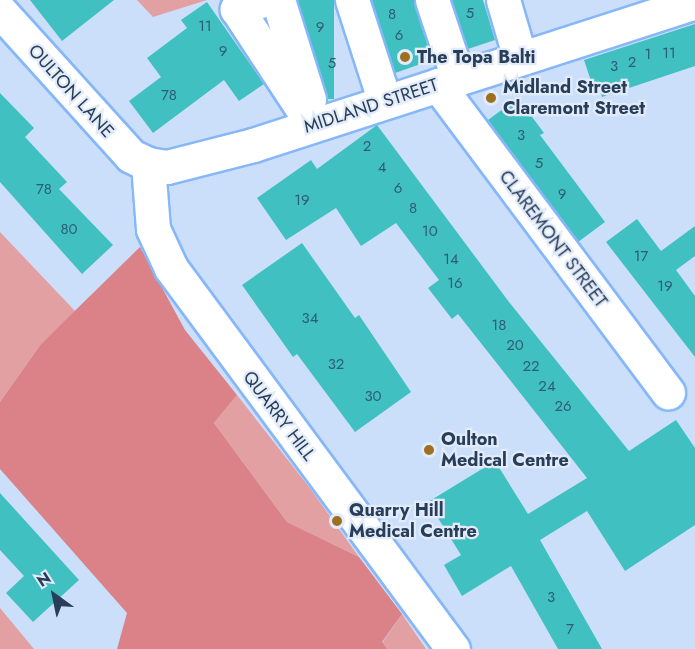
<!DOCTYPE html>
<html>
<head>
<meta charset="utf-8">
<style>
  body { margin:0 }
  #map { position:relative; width:695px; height:649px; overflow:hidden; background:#cbdffa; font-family:Jost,sans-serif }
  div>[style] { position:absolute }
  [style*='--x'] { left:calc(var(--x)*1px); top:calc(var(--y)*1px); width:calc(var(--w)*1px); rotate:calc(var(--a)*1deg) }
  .green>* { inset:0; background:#e2a0a3 }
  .forest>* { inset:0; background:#da8288 }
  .building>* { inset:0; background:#41c0c1; transform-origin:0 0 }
  .roads { filter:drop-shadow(2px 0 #86b7f9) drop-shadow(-2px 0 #86b7f9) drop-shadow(0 2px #86b7f9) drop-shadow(0 -2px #86b7f9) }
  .minor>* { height:33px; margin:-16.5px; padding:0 16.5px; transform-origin:16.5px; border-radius:16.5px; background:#fff }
  .dots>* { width:16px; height:16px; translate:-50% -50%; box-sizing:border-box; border:3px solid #e1ebf9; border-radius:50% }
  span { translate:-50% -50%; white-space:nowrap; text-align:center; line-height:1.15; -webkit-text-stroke:4.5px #e1ebf9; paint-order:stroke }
  .number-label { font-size:15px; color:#2e5e72 }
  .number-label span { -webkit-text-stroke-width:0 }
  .poi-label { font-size:18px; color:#283d58; font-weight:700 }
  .left { translate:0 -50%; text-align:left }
  .street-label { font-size:18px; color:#283d58 }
  .north { position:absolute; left:24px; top:565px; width:60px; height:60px; -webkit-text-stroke:4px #e1ebf9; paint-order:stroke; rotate:327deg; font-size:16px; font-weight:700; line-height:24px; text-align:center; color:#283d58 }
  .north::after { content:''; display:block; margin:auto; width:21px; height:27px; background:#283d58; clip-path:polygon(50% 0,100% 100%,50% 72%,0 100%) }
</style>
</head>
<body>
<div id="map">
  <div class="green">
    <i style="clip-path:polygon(137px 0,207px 0,153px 17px)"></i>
    <i style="clip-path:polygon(0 232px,75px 311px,41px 344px,0 402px)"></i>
    <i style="clip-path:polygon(237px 395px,309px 487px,359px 557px,287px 522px,214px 423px)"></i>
    <i style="clip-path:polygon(0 608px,34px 649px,0 649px)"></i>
    <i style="clip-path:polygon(402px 614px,426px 649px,387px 649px,382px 643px)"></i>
  </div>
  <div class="forest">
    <i style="clip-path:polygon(140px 247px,185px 330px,237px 395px,214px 423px,287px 522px,359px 557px,402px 614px,382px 642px,387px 649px,117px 649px,127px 613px,0 469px,0 402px,41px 344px)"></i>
  </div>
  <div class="building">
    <i style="clip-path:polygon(30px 0,114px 0,62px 41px)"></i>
    <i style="left:298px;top:0;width:36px;height:99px"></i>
    <i style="clip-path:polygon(372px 0,414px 0,432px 60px,395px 73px)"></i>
    <i style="clip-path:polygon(452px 0,483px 0,495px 40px,468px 49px)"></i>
    <i style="clip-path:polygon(207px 2px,264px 84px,239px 101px,224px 80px,153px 133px,129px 101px,161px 77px,147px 58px,187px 28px,181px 20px)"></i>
    <i style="clip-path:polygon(695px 24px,695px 66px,602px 97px,600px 89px,594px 90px,584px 60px)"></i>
    <i style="clip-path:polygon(0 93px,34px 128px,25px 137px,67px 182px,59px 189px,113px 245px,82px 274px,0 182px)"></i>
    <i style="clip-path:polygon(518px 98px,544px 133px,540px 135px,605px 222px,578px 242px,488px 120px)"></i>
    <i style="clip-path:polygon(377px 125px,509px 302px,629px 451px,676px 420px,695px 448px,695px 525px,625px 571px,587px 511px,540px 540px,602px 649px,558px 649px,511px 566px,462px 596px,444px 565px,461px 555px,428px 502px,495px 461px,528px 514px,587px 478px,458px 314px,452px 319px,428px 288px,439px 280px,396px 223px,361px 246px,336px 208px,286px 240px,257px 198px,311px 160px,317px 169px)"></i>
    <i style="clip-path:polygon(637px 219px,661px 251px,695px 226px,695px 256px,676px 270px,695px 296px,695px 357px,606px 242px)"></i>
    <i style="clip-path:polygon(302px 243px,355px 318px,359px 315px,411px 392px,355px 432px,297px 354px,293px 357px,242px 285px)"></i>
    <i style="clip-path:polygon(0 493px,79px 580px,33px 622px,6px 593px,24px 576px,0 550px)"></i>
  </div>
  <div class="roads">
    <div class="minor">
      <i style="--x:263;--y:0;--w:28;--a:161"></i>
      <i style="--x:237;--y:9;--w:139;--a:56.8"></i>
      <i style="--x:278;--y:0;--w:104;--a:72.6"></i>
      <i style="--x:352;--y:0;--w:107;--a:72.1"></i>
      <i style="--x:432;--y:0;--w:82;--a:71.6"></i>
      <i style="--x:503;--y:0;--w:60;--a:73.7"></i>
      <i style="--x:0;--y:11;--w:195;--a:47.9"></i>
      <i style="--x:131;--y:156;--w:19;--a:25"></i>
      <i style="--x:148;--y:164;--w:19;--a:9"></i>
      <i style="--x:167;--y:167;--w:89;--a:-14.3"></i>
      <i style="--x:253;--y:145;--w:465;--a:-17.9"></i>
      <i style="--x:438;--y:85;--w:384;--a:53.2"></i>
      <i style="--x:148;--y:164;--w:65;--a:85.6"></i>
      <i style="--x:153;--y:229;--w:43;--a:65.2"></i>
      <i style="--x:171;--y:268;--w:474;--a:53.5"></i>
    </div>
  </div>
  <div class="dots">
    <i style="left:405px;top:57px;background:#9d6f20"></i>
    <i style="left:491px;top:98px;background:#9d6f20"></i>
    <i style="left:429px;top:450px;background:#9d6f20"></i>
    <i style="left:337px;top:521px;background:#9d6f20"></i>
  </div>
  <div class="number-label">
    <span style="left:470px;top:14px">5</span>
    <span style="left:392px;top:15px">8</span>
    <span style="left:205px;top:27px">11</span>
    <span style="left:320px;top:28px">9</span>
    <span style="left:399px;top:36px">6</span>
    <span style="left:223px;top:52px">9</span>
    <span style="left:669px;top:54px">11</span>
    <span style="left:648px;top:55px">1</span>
    <span style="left:632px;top:63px">2</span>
    <span style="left:332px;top:64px">5</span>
    <span style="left:614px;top:67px">3</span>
    <span style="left:169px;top:96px">78</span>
    <span style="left:521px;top:136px">3</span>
    <span style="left:367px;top:147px">2</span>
    <span style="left:539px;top:164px">5</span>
    <span style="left:382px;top:168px">4</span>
    <span style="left:398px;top:189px">6</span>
    <span style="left:44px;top:190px">78</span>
    <span style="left:562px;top:195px">9</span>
    <span style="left:302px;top:201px">19</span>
    <span style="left:413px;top:209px">8</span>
    <span style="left:69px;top:230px">80</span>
    <span style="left:430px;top:232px">10</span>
    <span style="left:641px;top:257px">17</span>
    <span style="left:451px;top:260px">14</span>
    <span style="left:455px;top:284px">16</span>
    <span style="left:665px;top:287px">19</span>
    <span style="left:310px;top:319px">34</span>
    <span style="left:499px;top:326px">18</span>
    <span style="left:515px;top:346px">20</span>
    <span style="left:336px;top:365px">32</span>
    <span style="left:531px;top:367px">22</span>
    <span style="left:547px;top:387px">24</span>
    <span style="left:373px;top:397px">30</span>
    <span style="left:563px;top:407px">26</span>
    <span style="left:551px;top:598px">3</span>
    <span style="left:570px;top:630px">7</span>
  </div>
  <div class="poi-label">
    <span class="left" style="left:417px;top:57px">The Topa Balti</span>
    <span class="left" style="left:503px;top:98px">Midland Street<br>Claremont Street</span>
    <span class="left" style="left:441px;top:450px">Oulton<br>Medical Centre</span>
    <span class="left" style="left:349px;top:521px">Quarry Hill<br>Medical Centre</span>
  </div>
  <div class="street-label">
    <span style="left:71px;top:91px;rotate:48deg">OULTON LANE</span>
    <span style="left:371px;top:106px;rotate:-18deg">MIDLAND STREET</span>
    <span style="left:553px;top:239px;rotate:53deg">CLAREMONT STREET</span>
    <span style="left:279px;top:416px;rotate:53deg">QUARRY HILL</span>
  </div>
  <div class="north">N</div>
</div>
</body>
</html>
